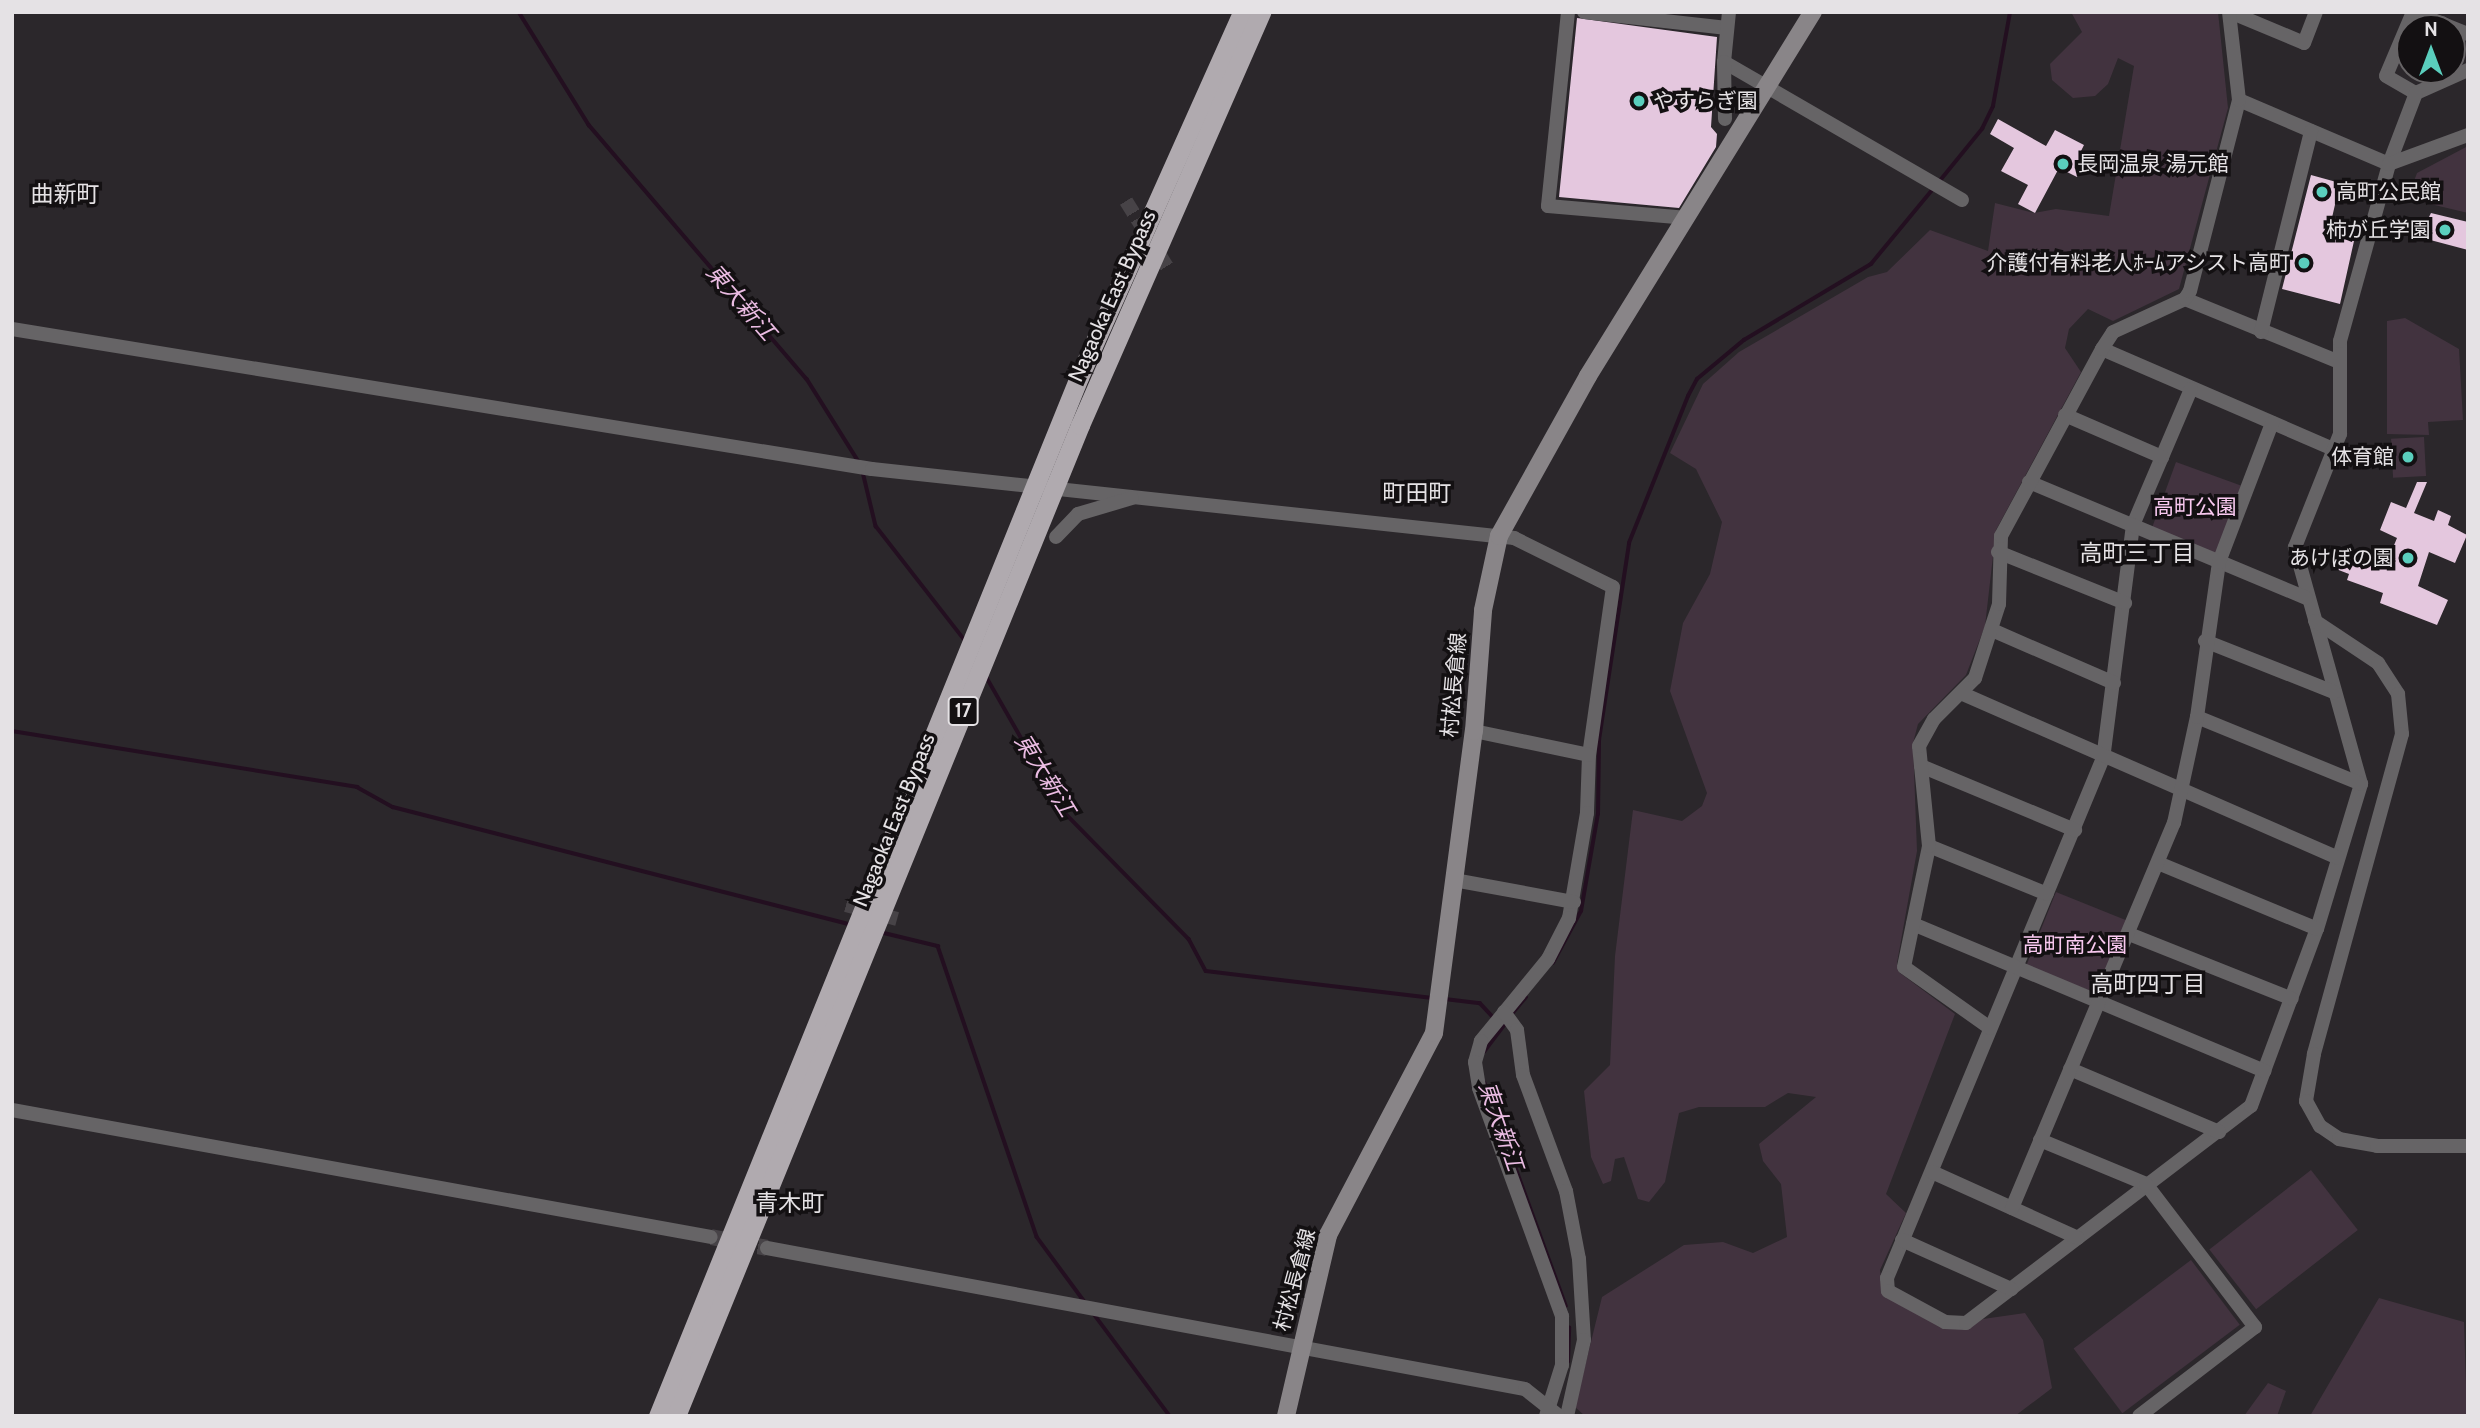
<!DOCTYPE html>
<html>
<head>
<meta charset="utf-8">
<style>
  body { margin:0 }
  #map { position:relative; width:2480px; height:1428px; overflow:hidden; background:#2b272b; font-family:Cabin,"Noto Sans JP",sans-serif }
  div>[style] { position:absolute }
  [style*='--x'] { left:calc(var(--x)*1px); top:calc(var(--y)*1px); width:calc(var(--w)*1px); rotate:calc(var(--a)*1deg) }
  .green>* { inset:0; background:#42333f; transform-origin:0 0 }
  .stream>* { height:3.5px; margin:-1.75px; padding:0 1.75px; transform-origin:1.75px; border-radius:1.75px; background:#230f20 }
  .building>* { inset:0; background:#e4c7de }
  .minor-tunnel>* { height:14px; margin-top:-7px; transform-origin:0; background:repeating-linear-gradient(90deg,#474347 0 14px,transparent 0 21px) }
  .tertiary-tunnel>* { height:16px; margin-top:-8px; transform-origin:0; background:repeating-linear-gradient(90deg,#474347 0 16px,transparent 0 24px) }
  .minor>* { height:14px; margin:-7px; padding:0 7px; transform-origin:7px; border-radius:7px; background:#666466 }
  .secondary>* { height:18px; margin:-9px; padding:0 9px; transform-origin:9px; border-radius:9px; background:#898588 }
  .trunk>* { height:19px; margin:-9.5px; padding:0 9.5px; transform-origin:9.5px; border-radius:9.5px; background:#b0aaaf }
  .dots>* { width:19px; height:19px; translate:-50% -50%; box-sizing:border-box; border:4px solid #131012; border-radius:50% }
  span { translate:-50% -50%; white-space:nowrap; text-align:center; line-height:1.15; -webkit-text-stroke:7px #131012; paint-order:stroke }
  .shield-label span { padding:2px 5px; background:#131012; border:2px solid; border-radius:5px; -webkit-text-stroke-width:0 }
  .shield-label { font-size:19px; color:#e5e2e5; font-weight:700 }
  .poi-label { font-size:21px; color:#e5e2e5 }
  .left { translate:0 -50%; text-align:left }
  .right { translate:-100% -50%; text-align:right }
  .street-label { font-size:21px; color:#e5e2e5 }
  .park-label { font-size:21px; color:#f9c9f0 }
  .neighbourhood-label { font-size:23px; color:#e5e2e5 }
  .water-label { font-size:23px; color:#ebbce3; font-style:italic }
  .frame { position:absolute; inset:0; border:14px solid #e5e2e5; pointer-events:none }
  .north { position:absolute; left:2396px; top:14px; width:70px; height:70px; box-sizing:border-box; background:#131012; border:2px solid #676466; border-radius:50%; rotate:0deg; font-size:19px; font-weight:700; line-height:28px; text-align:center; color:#e5e2e5 }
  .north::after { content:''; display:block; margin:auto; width:24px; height:32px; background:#5acebd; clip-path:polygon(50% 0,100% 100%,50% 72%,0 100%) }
</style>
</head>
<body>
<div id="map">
  <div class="green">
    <i style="clip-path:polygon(2071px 12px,2218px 12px,2228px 108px,2179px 289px,2113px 321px,2088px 309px,2069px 329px,2065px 348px,2081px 372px,1996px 530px,1985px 626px,1966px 675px,1918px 724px,1913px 743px,1917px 851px,1897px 963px,1900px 973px,1955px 1014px,1886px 1194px,1906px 1213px,1880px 1270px,1882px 1289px,1969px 1328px,1983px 1319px,2025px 1313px,2043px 1340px,2052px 1388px,2015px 1416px,1585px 1416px,1575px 1407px,1602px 1297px,1684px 1245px,1723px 1242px,1753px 1253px,1787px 1237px,1781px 1184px,1763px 1161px,1759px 1144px,1816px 1097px,1788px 1093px,1765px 1107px,1699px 1107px,1679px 1113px,1665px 1182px,1649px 1202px,1638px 1199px,1624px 1157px,1615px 1159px,1611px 1181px,1603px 1184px,1591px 1157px,1584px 1091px,1610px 1065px,1615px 956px,1633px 810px,1682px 821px,1702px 806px,1707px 793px,1670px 691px,1683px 623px,1710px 574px,1722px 522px,1696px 469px,1670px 453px,1703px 384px,1739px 352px,1868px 277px,1887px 272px,1930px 230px,1988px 251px,1995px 203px,2034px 213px,2056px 209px,2109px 216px,2134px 66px,2118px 58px,2108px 84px,2095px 96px,2073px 98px,2052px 80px,2050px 64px,2082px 32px)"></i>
    <i style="clip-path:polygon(2468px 146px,2468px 213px,2422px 202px,2411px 189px,2417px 173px)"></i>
    <i style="clip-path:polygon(2405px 318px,2459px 349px,2463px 420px,2428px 422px,2429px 435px,2387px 434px,2387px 321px)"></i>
    <i style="left:2424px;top:437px;width:39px;height:33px;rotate:87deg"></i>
    <i style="left:2176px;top:462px;width:69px;height:73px;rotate:20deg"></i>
    <i style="left:2056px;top:892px;width:77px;height:79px;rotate:22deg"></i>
    <i style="left:2311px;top:1170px;width:76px;height:129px;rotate:52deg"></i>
    <i style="left:2191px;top:1260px;width:81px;height:147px;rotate:53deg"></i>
    <i style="clip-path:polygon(2379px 1298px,2464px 1322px,2467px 1416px,2310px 1416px)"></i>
    <i style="clip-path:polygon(2268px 1383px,2286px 1391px,2277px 1416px,2244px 1416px)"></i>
  </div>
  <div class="stream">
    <i style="--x:519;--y:12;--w:133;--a:58.2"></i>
    <i style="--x:589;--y:125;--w:335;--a:49.4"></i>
    <i style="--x:807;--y:379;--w:98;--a:57.9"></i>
    <i style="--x:1938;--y:183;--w:70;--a:-50.8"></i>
    <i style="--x:1982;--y:129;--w:25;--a:-64"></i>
    <i style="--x:1993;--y:106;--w:96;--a:-79.7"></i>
    <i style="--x:863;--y:472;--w:56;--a:76.5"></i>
    <i style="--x:876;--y:526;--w:143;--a:52.1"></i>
    <i style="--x:986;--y:676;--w:155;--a:60.3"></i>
    <i style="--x:1063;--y:811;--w:180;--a:45.5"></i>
    <i style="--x:1189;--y:939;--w:36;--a:62"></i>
    <i style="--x:1206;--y:971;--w:230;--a:6.8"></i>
    <i style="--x:12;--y:731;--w:350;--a:9.2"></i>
    <i style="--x:357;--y:787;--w:41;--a:29.1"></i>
    <i style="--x:393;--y:807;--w:471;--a:14.4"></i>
    <i style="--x:880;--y:932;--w:60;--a:13.6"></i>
    <i style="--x:938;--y:946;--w:307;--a:71.2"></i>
    <i style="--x:1037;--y:1237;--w:81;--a:53.6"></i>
    <i style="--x:1553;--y:963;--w:59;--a:-61.7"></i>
    <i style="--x:1581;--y:911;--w:98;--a:-80.1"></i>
    <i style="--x:1598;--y:814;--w:74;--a:-89.2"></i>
    <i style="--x:1599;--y:740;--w:199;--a:-81.3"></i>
    <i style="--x:1629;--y:543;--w:158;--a:-68.1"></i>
    <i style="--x:1688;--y:396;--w:19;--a:-62"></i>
    <i style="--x:1697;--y:379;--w:61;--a:-39.7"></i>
    <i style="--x:1744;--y:340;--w:148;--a:-30.9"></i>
    <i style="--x:1871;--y:264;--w:97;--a:-50.4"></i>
    <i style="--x:1445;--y:999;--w:35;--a:7"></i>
    <i style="--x:1480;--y:1003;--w:21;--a:47"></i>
    <i style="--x:1511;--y:1015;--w:23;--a:-50"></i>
    <i style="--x:1484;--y:1052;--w:39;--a:-53"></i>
    <i style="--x:1485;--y:1083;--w:237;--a:70"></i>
    <i style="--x:1094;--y:1314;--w:127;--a:53.3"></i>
    <i style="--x:1568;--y:1362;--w:34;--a:-88"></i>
  </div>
  <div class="building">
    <i style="clip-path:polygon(1577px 18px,1717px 37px,1711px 127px,1717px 134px,1716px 147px,1679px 208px,1559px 197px)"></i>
    <i style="clip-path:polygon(1998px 119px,2046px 146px,2055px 130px,2084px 145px,2079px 155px,2087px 160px,2077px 177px,2059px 168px,2035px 213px,2018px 204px,2028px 185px,2001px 171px,2014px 148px,1990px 134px)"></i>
    <i style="clip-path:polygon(2311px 175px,2340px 183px,2328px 235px,2354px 241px,2340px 304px,2282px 289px)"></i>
    <i style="clip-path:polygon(2431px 213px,2468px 222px,2468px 250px,2419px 237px)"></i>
    <i style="clip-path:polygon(2417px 482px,2427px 482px,2414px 513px,2434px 521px,2438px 510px,2451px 516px,2448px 525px,2467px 535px,2455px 563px,2429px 552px,2418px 586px,2448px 600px,2437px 625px,2380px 603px,2383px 593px,2347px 580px,2349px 574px,2336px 569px,2345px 550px,2385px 567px,2397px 538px,2380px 530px,2391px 502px,2406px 508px)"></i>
  </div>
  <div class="minor-tunnel">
    <i style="--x:1126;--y:201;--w:81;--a:58.1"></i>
    <i style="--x:846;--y:905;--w:53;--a:15.4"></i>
  </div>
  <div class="tertiary-tunnel">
    <i style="--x:711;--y:1237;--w:57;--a:11.1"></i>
  </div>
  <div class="minor">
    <i style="--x:1568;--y:12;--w:195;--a:95.9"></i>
    <i style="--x:1548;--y:206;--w:140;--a:4.9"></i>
    <i style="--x:1584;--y:12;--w:144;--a:6.4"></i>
    <i style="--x:1729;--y:12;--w:50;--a:95.7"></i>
    <i style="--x:1724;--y:62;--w:275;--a:30.1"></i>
    <i style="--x:2230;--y:12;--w:80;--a:22.7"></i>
    <i style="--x:2304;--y:43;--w:33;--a:-69"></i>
    <i style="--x:2413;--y:12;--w:69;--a:112.9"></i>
    <i style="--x:2386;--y:76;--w:34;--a:30"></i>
    <i style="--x:2416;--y:93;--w:57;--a:-23.9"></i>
    <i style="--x:2413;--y:12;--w:59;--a:21.8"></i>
    <i style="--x:1724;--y:62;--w:57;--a:89"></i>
    <i style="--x:2239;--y:100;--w:163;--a:23.1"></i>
    <i style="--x:2389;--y:164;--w:76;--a:-69.2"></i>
    <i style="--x:2185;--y:299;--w:164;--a:22.2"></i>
    <i style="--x:12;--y:329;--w:871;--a:9.25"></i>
    <i style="--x:872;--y:469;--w:646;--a:6.13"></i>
    <i style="--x:1514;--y:538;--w:110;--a:26.3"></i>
    <i style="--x:1613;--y:587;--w:170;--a:98.1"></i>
    <i style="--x:1589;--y:755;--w:58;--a:92"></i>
    <i style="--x:1587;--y:813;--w:107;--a:99.7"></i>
    <i style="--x:1569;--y:918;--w:46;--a:117.1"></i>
    <i style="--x:1548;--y:959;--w:106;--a:129.3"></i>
    <i style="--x:1481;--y:1041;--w:22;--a:106"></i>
    <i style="--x:1475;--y:1062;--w:26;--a:81"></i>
    <i style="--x:1479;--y:1088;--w:243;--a:70"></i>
    <i style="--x:1562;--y:1316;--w:49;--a:90"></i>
    <i style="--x:1562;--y:1365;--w:53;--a:107.4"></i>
    <i style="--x:2261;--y:332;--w:207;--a:-76"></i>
    <i style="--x:2102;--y:349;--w:254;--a:23.4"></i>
    <i style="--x:2191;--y:389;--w:148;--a:113.1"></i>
    <i style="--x:2133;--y:525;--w:235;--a:97.3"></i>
    <i style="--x:2103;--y:758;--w:563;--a:112.56"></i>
    <i style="--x:1887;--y:1278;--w:13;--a:86"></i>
    <i style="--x:1888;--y:1291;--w:65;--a:28.5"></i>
    <i style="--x:1945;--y:1322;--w:21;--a:3"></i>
    <i style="--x:1966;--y:1323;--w:358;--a:-37.3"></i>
    <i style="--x:2251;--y:1106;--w:189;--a:-69.6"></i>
    <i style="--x:2317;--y:929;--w:152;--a:-73.1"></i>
    <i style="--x:2361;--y:784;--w:246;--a:-105.6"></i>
    <i style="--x:2295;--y:547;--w:122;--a:-68.3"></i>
    <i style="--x:2340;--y:434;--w:93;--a:-90"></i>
    <i style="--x:2340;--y:341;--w:184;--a:-74.5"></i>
    <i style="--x:2389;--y:164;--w:84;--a:-20.2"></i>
    <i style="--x:2065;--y:415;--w:106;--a:23.4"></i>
    <i style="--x:2029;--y:482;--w:300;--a:22.7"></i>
    <i style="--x:1056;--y:537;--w:32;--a:-46"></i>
    <i style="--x:1078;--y:514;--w:56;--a:-16.5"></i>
    <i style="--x:1998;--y:552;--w:137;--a:21.9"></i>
    <i style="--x:2315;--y:621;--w:76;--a:33.7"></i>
    <i style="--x:2378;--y:663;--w:37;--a:57"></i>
    <i style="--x:2398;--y:694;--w:40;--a:84.3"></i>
    <i style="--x:2402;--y:734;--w:332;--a:105.4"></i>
    <i style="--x:2314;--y:1054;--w:48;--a:99.7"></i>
    <i style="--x:2306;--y:1101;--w:29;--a:61"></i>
    <i style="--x:2320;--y:1126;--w:23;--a:34"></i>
    <i style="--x:2339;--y:1139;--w:39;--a:10"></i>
    <i style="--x:2377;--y:1146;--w:91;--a:0"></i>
    <i style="--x:1992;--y:630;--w:133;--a:23.5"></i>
    <i style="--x:2205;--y:641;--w:139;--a:21.6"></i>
    <i style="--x:1963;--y:694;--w:409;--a:23.6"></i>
    <i style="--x:2197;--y:717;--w:177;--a:22.2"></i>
    <i style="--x:1474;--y:731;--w:117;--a:11.8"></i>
    <i style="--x:1921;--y:766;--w:167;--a:22.6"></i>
    <i style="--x:1929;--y:846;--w:127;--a:22.1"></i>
    <i style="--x:2158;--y:863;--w:172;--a:22.5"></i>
    <i style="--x:1454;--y:880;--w:122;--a:10.4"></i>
    <i style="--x:1913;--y:924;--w:381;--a:22.7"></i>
    <i style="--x:2129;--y:934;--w:175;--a:21.7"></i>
    <i style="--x:1504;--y:1012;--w:22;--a:54"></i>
    <i style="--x:1517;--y:1030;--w:45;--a:82.4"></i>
    <i style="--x:1523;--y:1075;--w:124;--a:69.7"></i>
    <i style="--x:1566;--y:1191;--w:69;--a:79.2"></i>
    <i style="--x:1579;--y:1259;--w:81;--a:86.5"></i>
    <i style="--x:1584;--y:1340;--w:78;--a:102.6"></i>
    <i style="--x:1990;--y:1028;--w:105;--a:-144.7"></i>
    <i style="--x:1904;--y:967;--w:124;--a:-78.3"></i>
    <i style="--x:1929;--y:846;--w:100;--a:-95.7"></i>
    <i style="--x:1919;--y:746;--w:31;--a:-61"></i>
    <i style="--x:1934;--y:719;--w:58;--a:-45"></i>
    <i style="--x:1975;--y:678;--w:78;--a:-72"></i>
    <i style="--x:1999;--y:604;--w:68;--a:-88.3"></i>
    <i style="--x:2001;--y:536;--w:213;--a:-61.6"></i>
    <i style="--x:2102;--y:349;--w:20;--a:-57"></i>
    <i style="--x:2113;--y:332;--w:79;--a:-24.6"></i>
    <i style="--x:2185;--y:299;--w:9;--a:-58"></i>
    <i style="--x:2190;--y:291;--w:197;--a:-75.6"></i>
    <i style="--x:2239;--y:100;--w:89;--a:-96.5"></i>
    <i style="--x:2070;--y:1069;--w:162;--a:22.9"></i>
    <i style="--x:12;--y:1110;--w:710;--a:10.3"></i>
    <i style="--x:2040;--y:1140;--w:115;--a:22.5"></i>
    <i style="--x:2146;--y:1184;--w:180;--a:52.7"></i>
    <i style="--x:2255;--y:1327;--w:146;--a:142.5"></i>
    <i style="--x:1932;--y:1172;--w:160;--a:24.3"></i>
    <i style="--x:2012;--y:1208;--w:418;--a:-67.2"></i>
    <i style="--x:2174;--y:823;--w:108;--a:-77.8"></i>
    <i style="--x:2197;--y:717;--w:157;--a:-81.9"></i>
    <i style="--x:2219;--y:562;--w:149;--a:-69.1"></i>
    <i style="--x:1902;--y:1240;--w:120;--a:24.2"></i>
    <i style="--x:767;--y:1248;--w:771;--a:10.54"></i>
    <i style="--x:1525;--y:1389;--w:43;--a:38.5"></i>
  </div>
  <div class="secondary">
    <i style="--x:1286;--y:1416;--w:186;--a:-76.9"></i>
    <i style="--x:1328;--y:1235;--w:228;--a:-62.3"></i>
    <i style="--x:1434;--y:1033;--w:305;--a:-82.5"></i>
    <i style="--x:1474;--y:731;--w:121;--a:-85.7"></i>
    <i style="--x:1483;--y:610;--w:76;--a:-77.8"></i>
    <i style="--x:1499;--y:536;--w:183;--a:-60.9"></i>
    <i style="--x:1588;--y:376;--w:428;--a:-58.3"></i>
  </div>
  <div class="trunk">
    <i style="--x:658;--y:1416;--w:1121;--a:-67.94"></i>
    <i style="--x:1079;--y:377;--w:400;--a:-65.9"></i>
    <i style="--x:676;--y:1416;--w:1070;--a:-67.82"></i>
    <i style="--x:1080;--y:425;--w:451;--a:-66.3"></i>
  </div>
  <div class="dots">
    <i style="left:1639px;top:101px;background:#5acebd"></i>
    <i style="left:2063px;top:164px;background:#5acebd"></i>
    <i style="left:2322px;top:192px;background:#5acebd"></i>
    <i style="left:2445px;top:230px;background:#5acebd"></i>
    <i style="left:2304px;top:263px;background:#5acebd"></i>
    <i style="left:2408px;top:457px;background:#5acebd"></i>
    <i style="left:2408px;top:558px;background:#5acebd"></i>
  </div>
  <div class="shield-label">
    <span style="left:963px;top:711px">17</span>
  </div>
  <div class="poi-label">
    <span class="left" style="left:1653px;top:101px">やすらぎ園</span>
    <span class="left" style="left:2077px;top:164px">長岡温泉 湯元館</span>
    <span class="left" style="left:2336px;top:192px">高町公民館</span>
    <span class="right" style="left:2431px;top:230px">柿が丘学園</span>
    <span class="right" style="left:2290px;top:263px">介護付有料老人ﾎｰﾑアシスト高町</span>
    <span class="right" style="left:2394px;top:457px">体育館</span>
    <span class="right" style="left:2394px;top:558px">あけぼの園</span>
  </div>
  <div class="street-label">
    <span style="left:1112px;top:296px;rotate:-66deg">Nagaoka East Bypass</span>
    <span style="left:1454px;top:685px;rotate:-85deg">村松長倉線</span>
    <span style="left:894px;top:820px;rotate:-68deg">Nagaoka East Bypass</span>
    <span style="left:1295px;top:1280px;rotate:-75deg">村松長倉線</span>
  </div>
  <div class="park-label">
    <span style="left:2195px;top:507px">高町公園</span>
    <span style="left:2075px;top:945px">高町南公園</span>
  </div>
  <div class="neighbourhood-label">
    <span style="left:65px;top:194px">曲新町</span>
    <span style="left:1417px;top:493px">町田町</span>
    <span style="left:2137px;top:553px">高町三丁目</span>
    <span style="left:2148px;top:984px">高町四丁目</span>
    <span style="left:790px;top:1203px">青木町</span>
  </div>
  <div class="water-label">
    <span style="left:741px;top:302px;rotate:49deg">東大新江</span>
    <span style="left:1045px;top:775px;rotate:58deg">東大新江</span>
    <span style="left:1501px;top:1126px;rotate:71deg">東大新江</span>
  </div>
  <div class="frame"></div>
  <div class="north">N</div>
</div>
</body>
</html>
